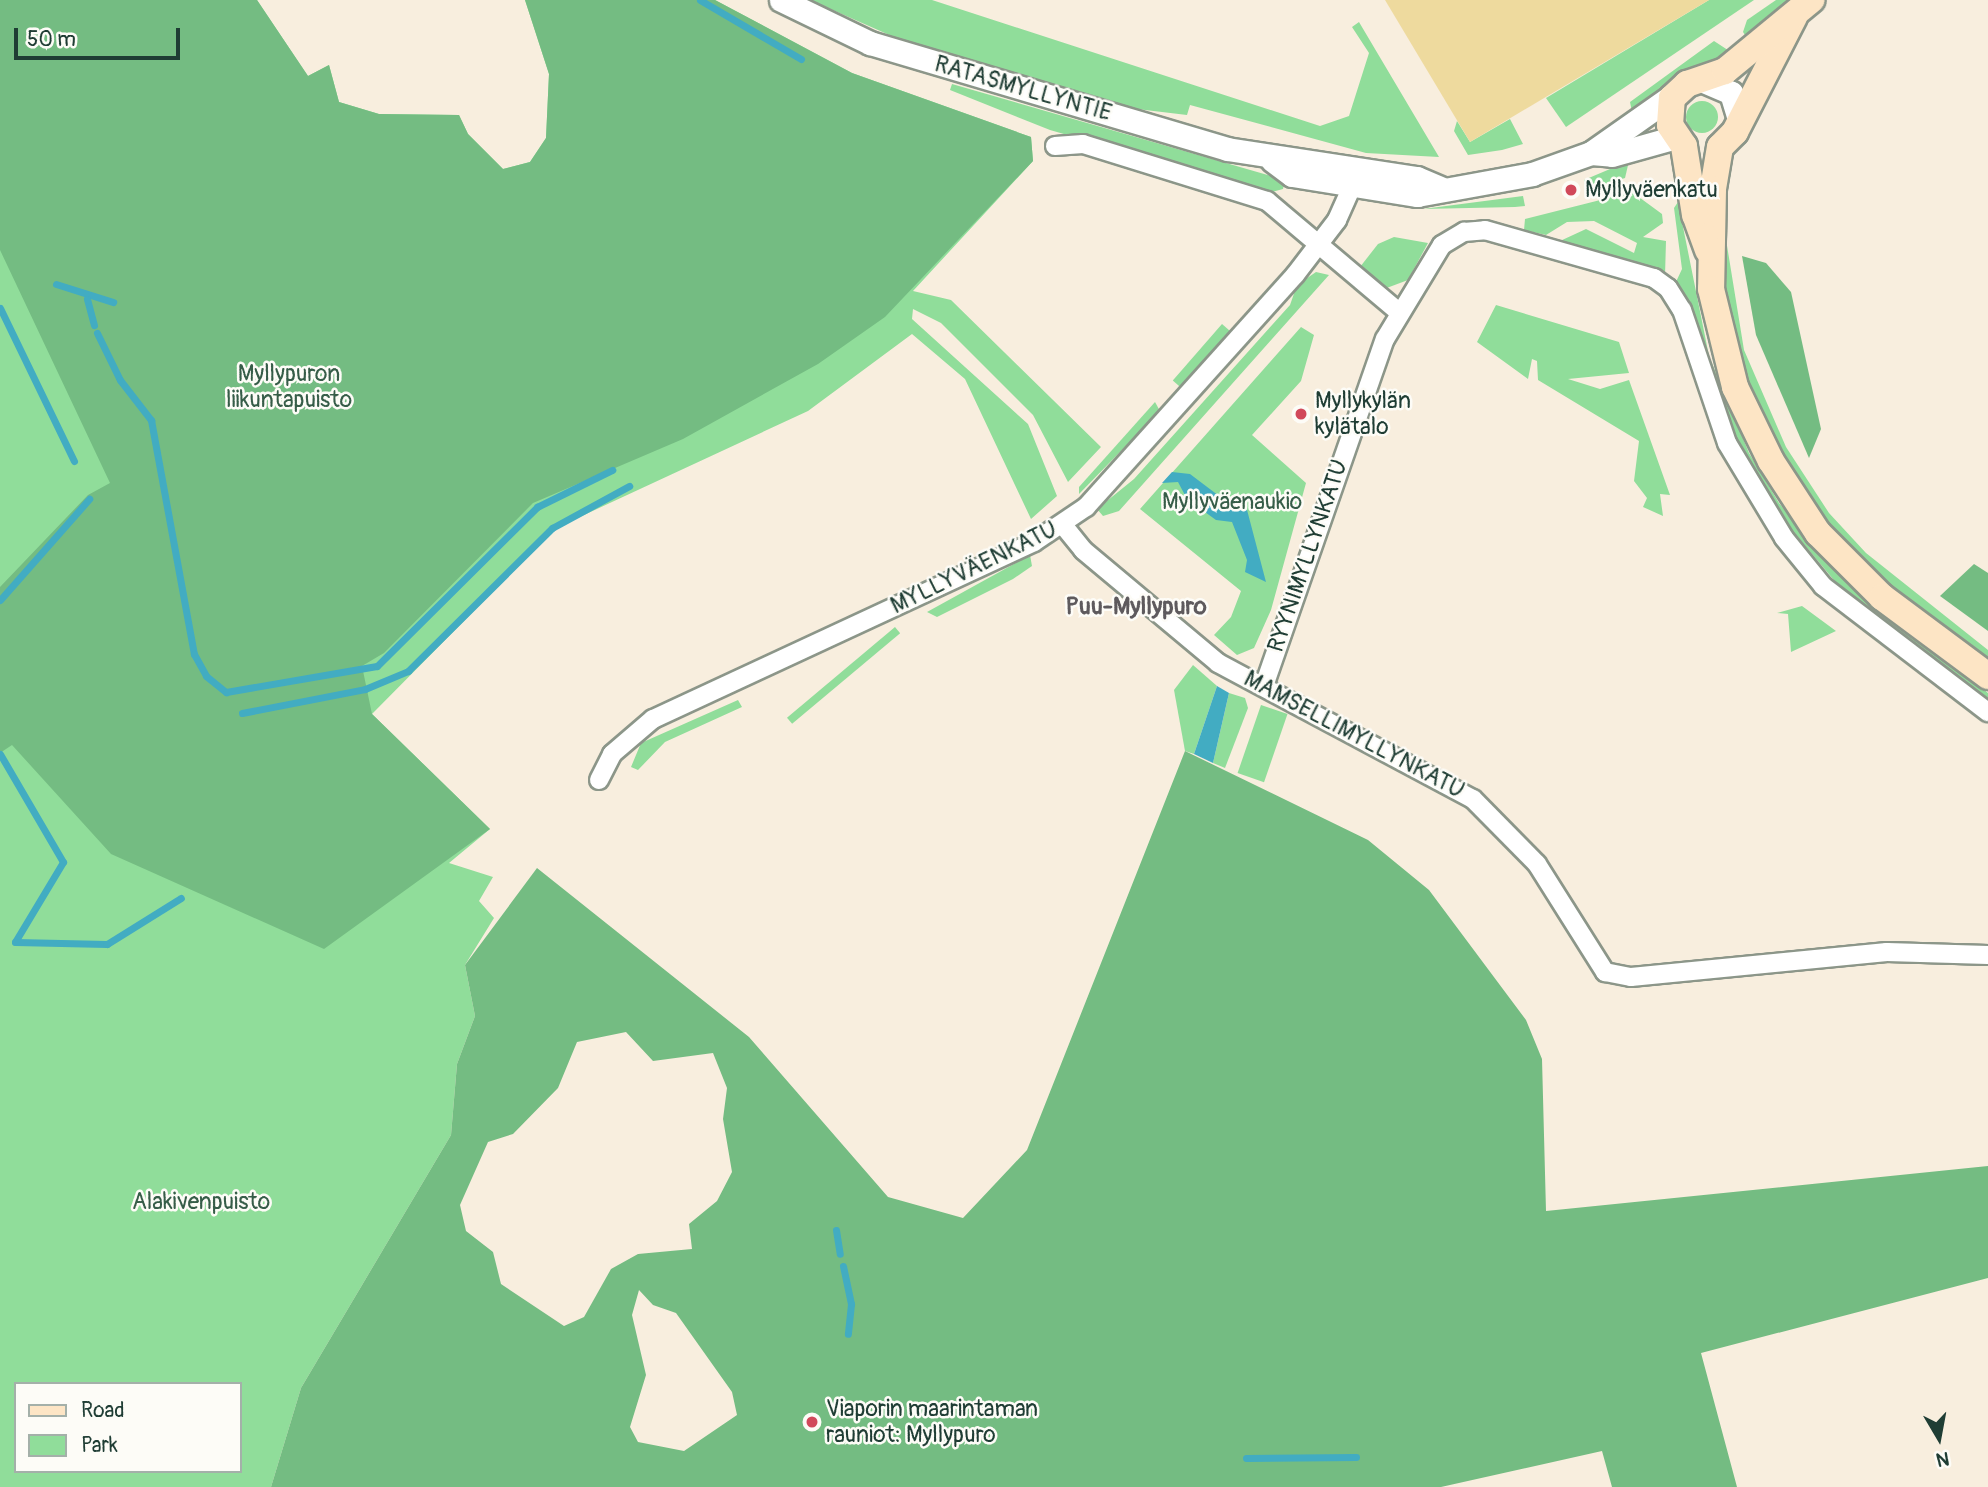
<!DOCTYPE html>
<html>
<head>
<meta charset="utf-8">
<style>
  body { margin:0 }
  #map { position:relative; width:1988px; height:1487px; overflow:hidden; background:#f8eede; font-family:Pangolin,sans-serif }
  div>[style] { position:absolute }
  [style*='--x'] { left:calc(var(--x)*1px); top:calc(var(--y)*1px); width:calc(var(--w)*1px); rotate:calc(var(--a)*1deg) }
  .green>* { inset:0; background:#90dd9a; transform-origin:0 0 }
  .round { border-radius:50% }
  .forest>* { inset:0; background:#74bc82 }
  .sand>* { inset:0; background:#eeda9e }
  .water>* { inset:0; background:#42acc2 }
  .stream>* { height:7px; margin:-3.5px; padding:0 3.5px; transform-origin:3.5px; border-radius:3.5px; background:#42acc2 }
  .roads { filter:drop-shadow(2px 0 #8c9689) drop-shadow(-2px 0 #8c9689) drop-shadow(0 2px #8c9689) drop-shadow(0 -2px #8c9689) }
  .minor>* { height:18px; margin:-9px; padding:0 9px; transform-origin:9px; border-radius:9px; background:#fff }
  .tertiary>* { height:23px; margin:-11.5px; padding:0 11.5px; transform-origin:11.5px; border-radius:11.5px; background:#fff }
  .secondary>* { height:26px; margin:-13px; padding:0 13px; transform-origin:13px; border-radius:13px; background:#fde5c5 }
  .dots>* { width:19px; height:19px; translate:-50% -50%; box-sizing:border-box; border:4px solid #fdfcf7; border-radius:50% }
  span { translate:-50% -50%; white-space:nowrap; text-align:center; line-height:1.15; -webkit-text-stroke:5px #fdfcf7; paint-order:stroke }
  .street-label { font-size:23px; color:#1f3d34 }
  .poi-label { font-size:23px; color:#1f3d34 }
  .left { translate:0 -50%; text-align:left }
  .park-label { font-size:23px; color:#365d48 }
  .neighbourhood-label { font-size:24px; color:#5e5a5d; font-weight:700 }
  .legend { position:absolute; left:14px; top:1382px; width:228px; height:91px; box-sizing:border-box; background:#fdfcf7; border:2px solid #a4b0a9; margin:0; padding:9px 12px; list-style:none; font-size:21px; color:#1f3d34 }
  .legend li { display:flex; align-items:center; gap:14px; height:35px }
  .legend b { width:35px; border:2px solid #a4b0a9 }
  .north { position:absolute; left:1904px; top:1403px; width:70px; height:70px; -webkit-text-stroke:5px #fdfcf7; paint-order:stroke; rotate:170deg; font-size:19px; font-weight:700; line-height:28px; text-align:center; color:#1f3d34 }
  .north::after { content:''; display:block; margin:auto; width:24px; height:32px; background:#1f3d34; clip-path:polygon(50% 0,100% 100%,50% 72%,0 100%) }
  .scale { position:absolute; left:14px; top:28px; width:166px; height:32px; box-sizing:border-box; border:4px solid #1f3d34; border-top:0; padding-left:9px; font-size:21px; line-height:24px; white-space:nowrap; color:#1f3d34; -webkit-text-stroke:5px #fdfcf7; paint-order:stroke }
</style>
</head>
<body>
<div id="map">
  <div class="green">
    <i style="clip-path:polygon(evenodd,0 0,257px 0,308px 76px,329px 65px,339px 102px,379px 114px,459px 115px,468px 134px,503px 169px,530px 162px,546px 138px,549px 74px,525px 0,715px 0,852px 73px,1031px 137px,1033px 161px,913px 291px,951px 300px,1101px 447px,1068px 482px,1033px 415px,941px 323px,913px 309px,912px 319px,1028px 424px,1057px 496px,1031px 519px,965px 379px,912px 334px,808px 411px,556px 528px,372px 714px,490px 829px,449px 863px,493px 877px,479px 901px,494px 918px,465px 965px,475px 1016px,457px 1064px,451px 1135px,301px 1388px,271px 1487px,0 1487px,0 0,16px 1384px,240px 1384px,240px 1471px,16px 1471px,16px 1384px)"></i>
    <i style="clip-path:polygon(810px 0,932px 0,1320px 126px,1349px 116px,1369px 53px,1352px 27px,1359px 22px,1439px 157px,1366px 153px,1190px 105px,1187px 115px,1137px 109px,912px 45px)"></i>
    <i style="clip-path:polygon(1709px 0,1754px 0,1566px 127px,1546px 98px)"></i>
    <i style="clip-path:polygon(1776px 0,1793px 0,1751px 44px,1743px 32px,1747px 20px)"></i>
    <i style="clip-path:polygon(1714px 41px,1737px 56px,1678px 74px,1633px 117px,1630px 102px)"></i>
    <i style="clip-path:polygon(952px 84px,1285px 180px,1283px 189px,1268px 193px,1050px 130px,950px 90px)"></i>
    <i class="round" style="left:1686px;top:101px;width:32px;height:32px"></i>
    <i style="clip-path:polygon(1510px 119px,1523px 144px,1502px 150px,1468px 155px,1454px 131px,1457px 121px,1470px 142px)"></i>
    <i style="clip-path:polygon(1629px 161px,1625px 178px,1586px 190px,1584px 180px)"></i>
    <i style="clip-path:polygon(1632px 192px,1662px 214px,1663px 223px,1643px 237px,1666px 241px,1665px 276px,1560px 241px,1586px 229px,1634px 253px,1637px 243px,1594px 221px,1567px 222px,1546px 235px,1524px 230px,1525px 219px)"></i>
    <i style="clip-path:polygon(1523px 196px,1525px 206px,1515px 207px,1423px 209px)"></i>
    <i style="clip-path:polygon(1678px 202px,1709px 356px,1749px 453px,1779px 503px,1848px 585px,1988px 693px,1988px 704px,1843px 591px,1772px 506px,1715px 397px,1675px 284px,1682px 269px,1674px 208px)"></i>
    <i style="clip-path:polygon(1723px 221px,1744px 350px,1786px 447px,1829px 513px,1866px 553px,1988px 650px,1988px 663px,1864px 567px,1789px 472px,1744px 385px,1722px 304px)"></i>
    <i style="clip-path:polygon(1394px 237px,1428px 243px,1408px 280px,1384px 289px,1360px 267px,1378px 244px)"></i>
    <i style="clip-path:polygon(1316px 272px,1329px 275px,1119px 511px,1103px 516px,1097px 509px,1134px 479px,1290px 305px,1297px 285px)"></i>
    <i style="clip-path:polygon(1496px 305px,1619px 342px,1629px 373px,1568px 379px,1600px 389px,1629px 380px,1670px 495px,1660px 494px,1663px 516px,1643px 507px,1647px 498px,1634px 481px,1639px 441px,1538px 380px,1537px 361px,1532px 359px,1528px 379px,1477px 342px)"></i>
    <i style="left:1222px;top:324px;width:11px;height:75px;rotate:41deg"></i>
    <i style="clip-path:polygon(1301px 327px,1314px 335px,1301px 381px,1252px 435px,1306px 483px,1271px 610px,1254px 648px,1237px 655px,1214px 635px,1231px 617px,1241px 591px,1140px 509px)"></i>
    <i style="clip-path:polygon(1155px 402px,1160px 411px,1079px 494px,1079px 487px)"></i>
    <i style="clip-path:polygon(1030px 555px,1032px 566px,1013px 579px,937px 617px,927px 612px)"></i>
    <i style="clip-path:polygon(1802px 606px,1836px 631px,1791px 652px,1788px 614px,1777px 613px)"></i>
    <i style="left:895px;top:627px;width:8px;height:141px;rotate:50deg"></i>
    <i style="clip-path:polygon(1193px 665px,1217px 686px,1194px 754px,1185px 751px,1174px 690px)"></i>
    <i style="clip-path:polygon(1229px 693px,1245px 698px,1248px 708px,1225px 768px,1213px 763px)"></i>
    <i style="clip-path:polygon(738px 700px,742px 707px,665px 742px,638px 770px,631px 767px,641px 743px)"></i>
    <i style="left:1261px;top:705px;width:28px;height:72px;rotate:19deg"></i>
  </div>
  <div class="forest">
    <i style="clip-path:polygon(0 0,257px 0,308px 76px,329px 65px,339px 102px,379px 114px,459px 115px,468px 134px,503px 169px,530px 162px,546px 138px,549px 74px,525px 0,715px 0,852px 73px,1031px 137px,1033px 161px,885px 317px,818px 364px,683px 439px,533px 503px,384px 653px,362px 666px,372px 714px,490px 829px,324px 949px,111px 854px,12px 745px,0 753px,0 587px,88px 495px,110px 483px,0 250px)"></i>
    <i style="clip-path:polygon(1742px 256px,1766px 263px,1791px 292px,1821px 429px,1809px 458px,1756px 335px)"></i>
    <i style="clip-path:polygon(1974px 564px,1988px 573px,1988px 631px,1940px 596px)"></i>
    <i style="clip-path:polygon(evenodd,1185px 751px,1368px 840px,1429px 890px,1526px 1020px,1542px 1059px,1546px 1211px,1988px 1166px,1988px 1278px,1701px 1353px,1737px 1487px,1612px 1487px,1602px 1451px,1441px 1487px,271px 1487px,301px 1388px,451px 1135px,457px 1064px,475px 1016px,465px 965px,537px 868px,749px 1037px,888px 1197px,963px 1218px,1027px 1150px,1185px 751px,626px 1032px,653px 1061px,713px 1053px,727px 1088px,723px 1119px,732px 1172px,717px 1201px,689px 1224px,692px 1249px,638px 1254px,611px 1269px,584px 1317px,564px 1326px,501px 1284px,493px 1252px,466px 1231px,460px 1205px,488px 1142px,513px 1134px,558px 1088px,577px 1042px,626px 1032px,1185px 751px,639px 1290px,653px 1305px,676px 1313px,732px 1392px,737px 1415px,684px 1451px,638px 1442px,630px 1427px,646px 1375px,632px 1315px,639px 1290px)"></i>
  </div>
  <div class="sand">
    <i style="clip-path:polygon(1385px 0,1709px 0,1470px 142px)"></i>
  </div>
  <div class="water">
    <i style="clip-path:polygon(1172px 472px,1190px 474px,1227px 502px,1246px 506px,1266px 582px,1245px 572px,1247px 560px,1232px 522px,1216px 520px,1187px 499px,1178px 482px,1162px 483px)"></i>
    <i style="clip-path:polygon(1217px 686px,1229px 693px,1213px 763px,1194px 754px)"></i>
  </div>
  <div class="stream">
    <i style="--x:700;--y:0;--w:117;--a:30.3"></i>
    <i style="--x:56;--y:284;--w:60;--a:17.5"></i>
    <i style="--x:87;--y:299;--w:27;--a:75"></i>
    <i style="--x:0;--y:308;--w:170;--a:64.2"></i>
    <i style="--x:97;--y:333;--w:52;--a:63.9"></i>
    <i style="--x:120;--y:380;--w:51;--a:52.2"></i>
    <i style="--x:151;--y:420;--w:238;--a:79.6"></i>
    <i style="--x:194;--y:654;--w:25;--a:61"></i>
    <i style="--x:206;--y:676;--w:26;--a:39"></i>
    <i style="--x:226;--y:692;--w:153;--a:-9.8"></i>
    <i style="--x:377;--y:666;--w:226;--a:-44.8"></i>
    <i style="--x:537;--y:507;--w:84;--a:-26.3"></i>
    <i style="--x:0;--y:600;--w:135;--a:-48.6"></i>
    <i style="--x:242;--y:713;--w:125;--a:-11"></i>
    <i style="--x:365;--y:689;--w:47;--a:-22.7"></i>
    <i style="--x:408;--y:671;--w:203;--a:-44.8"></i>
    <i style="--x:552;--y:528;--w:88;--a:-28.6"></i>
    <i style="--x:0;--y:754;--w:125;--a:59.7"></i>
    <i style="--x:63;--y:862;--w:93;--a:121"></i>
    <i style="--x:15;--y:942;--w:92;--a:1.2"></i>
    <i style="--x:107;--y:944;--w:87;--a:-31.9"></i>
    <i style="--x:836;--y:1230;--w:24;--a:81"></i>
    <i style="--x:843;--y:1266;--w:39;--a:78"></i>
    <i style="--x:851;--y:1304;--w:30;--a:96"></i>
    <i style="--x:1246;--y:1458;--w:110;--a:-0.5"></i>
  </div>
  <div class="roads">
    <div class="minor">
      <i style="--x:1055;--y:146;--w:28;--a:-4"></i>
      <i style="--x:1083;--y:144;--w:193;--a:17.2"></i>
      <i style="--x:1267;--y:201;--w:172;--a:40.1"></i>
      <i style="--x:1063;--y:525;--w:32;--a:51"></i>
      <i style="--x:1083;--y:550;--w:176;--a:39.9"></i>
      <i style="--x:1218;--y:663;--w:289;--a:28.1"></i>
      <i style="--x:1473;--y:799;--w:91;--a:45.4"></i>
      <i style="--x:1537;--y:864;--w:128;--a:57.8"></i>
      <i style="--x:1605;--y:972;--w:26;--a:11"></i>
      <i style="--x:1631;--y:977;--w:257;--a:-5.6"></i>
      <i style="--x:1887;--y:952;--w:101;--a:1.7"></i>
      <i style="--x:1265;--y:683;--w:364;--a:-70.8"></i>
      <i style="--x:1385;--y:339;--w:110;--a:-58.8"></i>
      <i style="--x:1442;--y:245;--w:26;--a:-31"></i>
      <i style="--x:1464;--y:232;--w:21;--a:-5"></i>
      <i style="--x:1485;--y:230;--w:176;--a:15.9"></i>
      <i style="--x:1654;--y:278;--w:17;--a:36"></i>
      <i style="--x:1668;--y:288;--w:26;--a:58"></i>
      <i style="--x:1682;--y:310;--w:140;--a:71.3"></i>
      <i style="--x:1727;--y:443;--w:111;--a:59"></i>
      <i style="--x:1784;--y:538;--w:62;--a:50.9"></i>
      <i style="--x:1823;--y:586;--w:208;--a:37.4"></i>
      <i style="--x:599;--y:780;--w:29;--a:-63"></i>
      <i style="--x:612;--y:754;--w:54;--a:-40.5"></i>
      <i style="--x:653;--y:719;--w:420;--a:-24.9"></i>
      <i style="--x:1034;--y:542;--w:63;--a:-33.9"></i>
      <i style="--x:1086;--y:507;--w:312;--a:-48"></i>
      <i style="--x:1295;--y:275;--w:69;--a:-52.6"></i>
      <i style="--x:1337;--y:220;--w:51;--a:-65.9"></i>
    </div>
    <div class="tertiary">
      <i style="--x:781;--y:0;--w:99;--a:25.8"></i>
      <i style="--x:870;--y:43;--w:372;--a:16.5"></i>
      <i style="--x:1227;--y:149;--w:192;--a:8.7"></i>
      <i style="--x:1417;--y:178;--w:25;--a:23"></i>
      <i style="--x:1701;--y:80;--w:33;--a:23"></i>
      <i style="--x:1731;--y:93;--w:27;--a:73"></i>
      <i style="--x:1591;--y:153;--w:21;--a:5"></i>
      <i style="--x:1612;--y:155;--w:66;--a:-15.7"></i>
      <i style="--x:1272;--y:160;--w:25;--a:37"></i>
      <i style="--x:1292;--y:175;--w:127;--a:9.1"></i>
      <i style="--x:1417;--y:195;--w:117;--a:-10.3"></i>
      <i style="--x:1532;--y:174;--w:63;--a:-19.6"></i>
      <i style="--x:1591;--y:153;--w:104;--a:-35.2"></i>
    </div>
    <div class="secondary">
      <i style="--x:1794;--y:17;--w:129;--a:117.2"></i>
      <i style="--x:1735;--y:132;--w:21;--a:135"></i>
      <i style="--x:1720;--y:147;--w:43;--a:99.5"></i>
      <i style="--x:1713;--y:189;--w:100;--a:91.1"></i>
      <i style="--x:1711;--y:289;--w:101;--a:76.2"></i>
      <i style="--x:1735;--y:387;--w:82;--a:64.1"></i>
      <i style="--x:1771;--y:461;--w:86;--a:56.9"></i>
      <i style="--x:1818;--y:533;--w:91;--a:45"></i>
      <i style="--x:1882;--y:597;--w:132;--a:36.7"></i>
      <i style="--x:1708;--y:250;--w:37;--a:-110"></i>
      <i style="--x:1695;--y:215;--w:70;--a:-99.1"></i>
      <i style="--x:1684;--y:146;--w:25;--a:-124"></i>
      <i style="--x:1670;--y:125;--w:27;--a:-86"></i>
      <i style="--x:1672;--y:98;--w:21;--a:-43"></i>
      <i style="--x:1687;--y:84;--w:40;--a:-18.9"></i>
      <i style="--x:1725;--y:71;--w:112;--a:-39.5"></i>
    </div>
  </div>
  <div class="dots">
    <i style="left:1571px;top:190px;background:#d1495b"></i>
    <i style="left:1301px;top:414px;background:#d1495b"></i>
    <i style="left:812px;top:1422px;background:#d1495b"></i>
  </div>
  <div class="street-label">
    <span style="left:1023px;top:89px;rotate:16deg">RATASMYLLYNTIE</span>
    <span style="left:1308px;top:556px;rotate:-71deg">RYYNIMYLLYNKATU</span>
    <span style="left:974px;top:568px;rotate:-26deg">MYLLYVÄENKATU</span>
    <span style="left:1354px;top:735px;rotate:28deg">MAMSELLIMYLLYNKATU</span>
  </div>
  <div class="poi-label">
    <span class="left" style="left:1585px;top:190px">Myllyväenkatu</span>
    <span class="left" style="left:1315px;top:414px">Myllykylän<br>kylätalo</span>
    <span class="left" style="left:826px;top:1422px">Viaporin maarintaman<br>rauniot: Myllypuro</span>
  </div>
  <div class="park-label">
    <span style="left:289px;top:387px">Myllypuron<br>liikuntapuisto</span>
    <span style="left:1232px;top:502px">Myllyväenaukio</span>
    <span style="left:201px;top:1202px">Alakivenpuisto</span>
  </div>
  <div class="neighbourhood-label">
    <span style="left:1136px;top:607px">Puu-Myllypuro</span>
  </div>
  <ul class="legend">
  <li><b style="height:9px;background:#fde5c5"></b>Road</li>
  <li><b style="height:19px;background:#90dd9a"></b>Park</li>
  </ul>
  <div class="north">N</div>
  <div class="scale">50 m</div>
</div>
</body>
</html>
